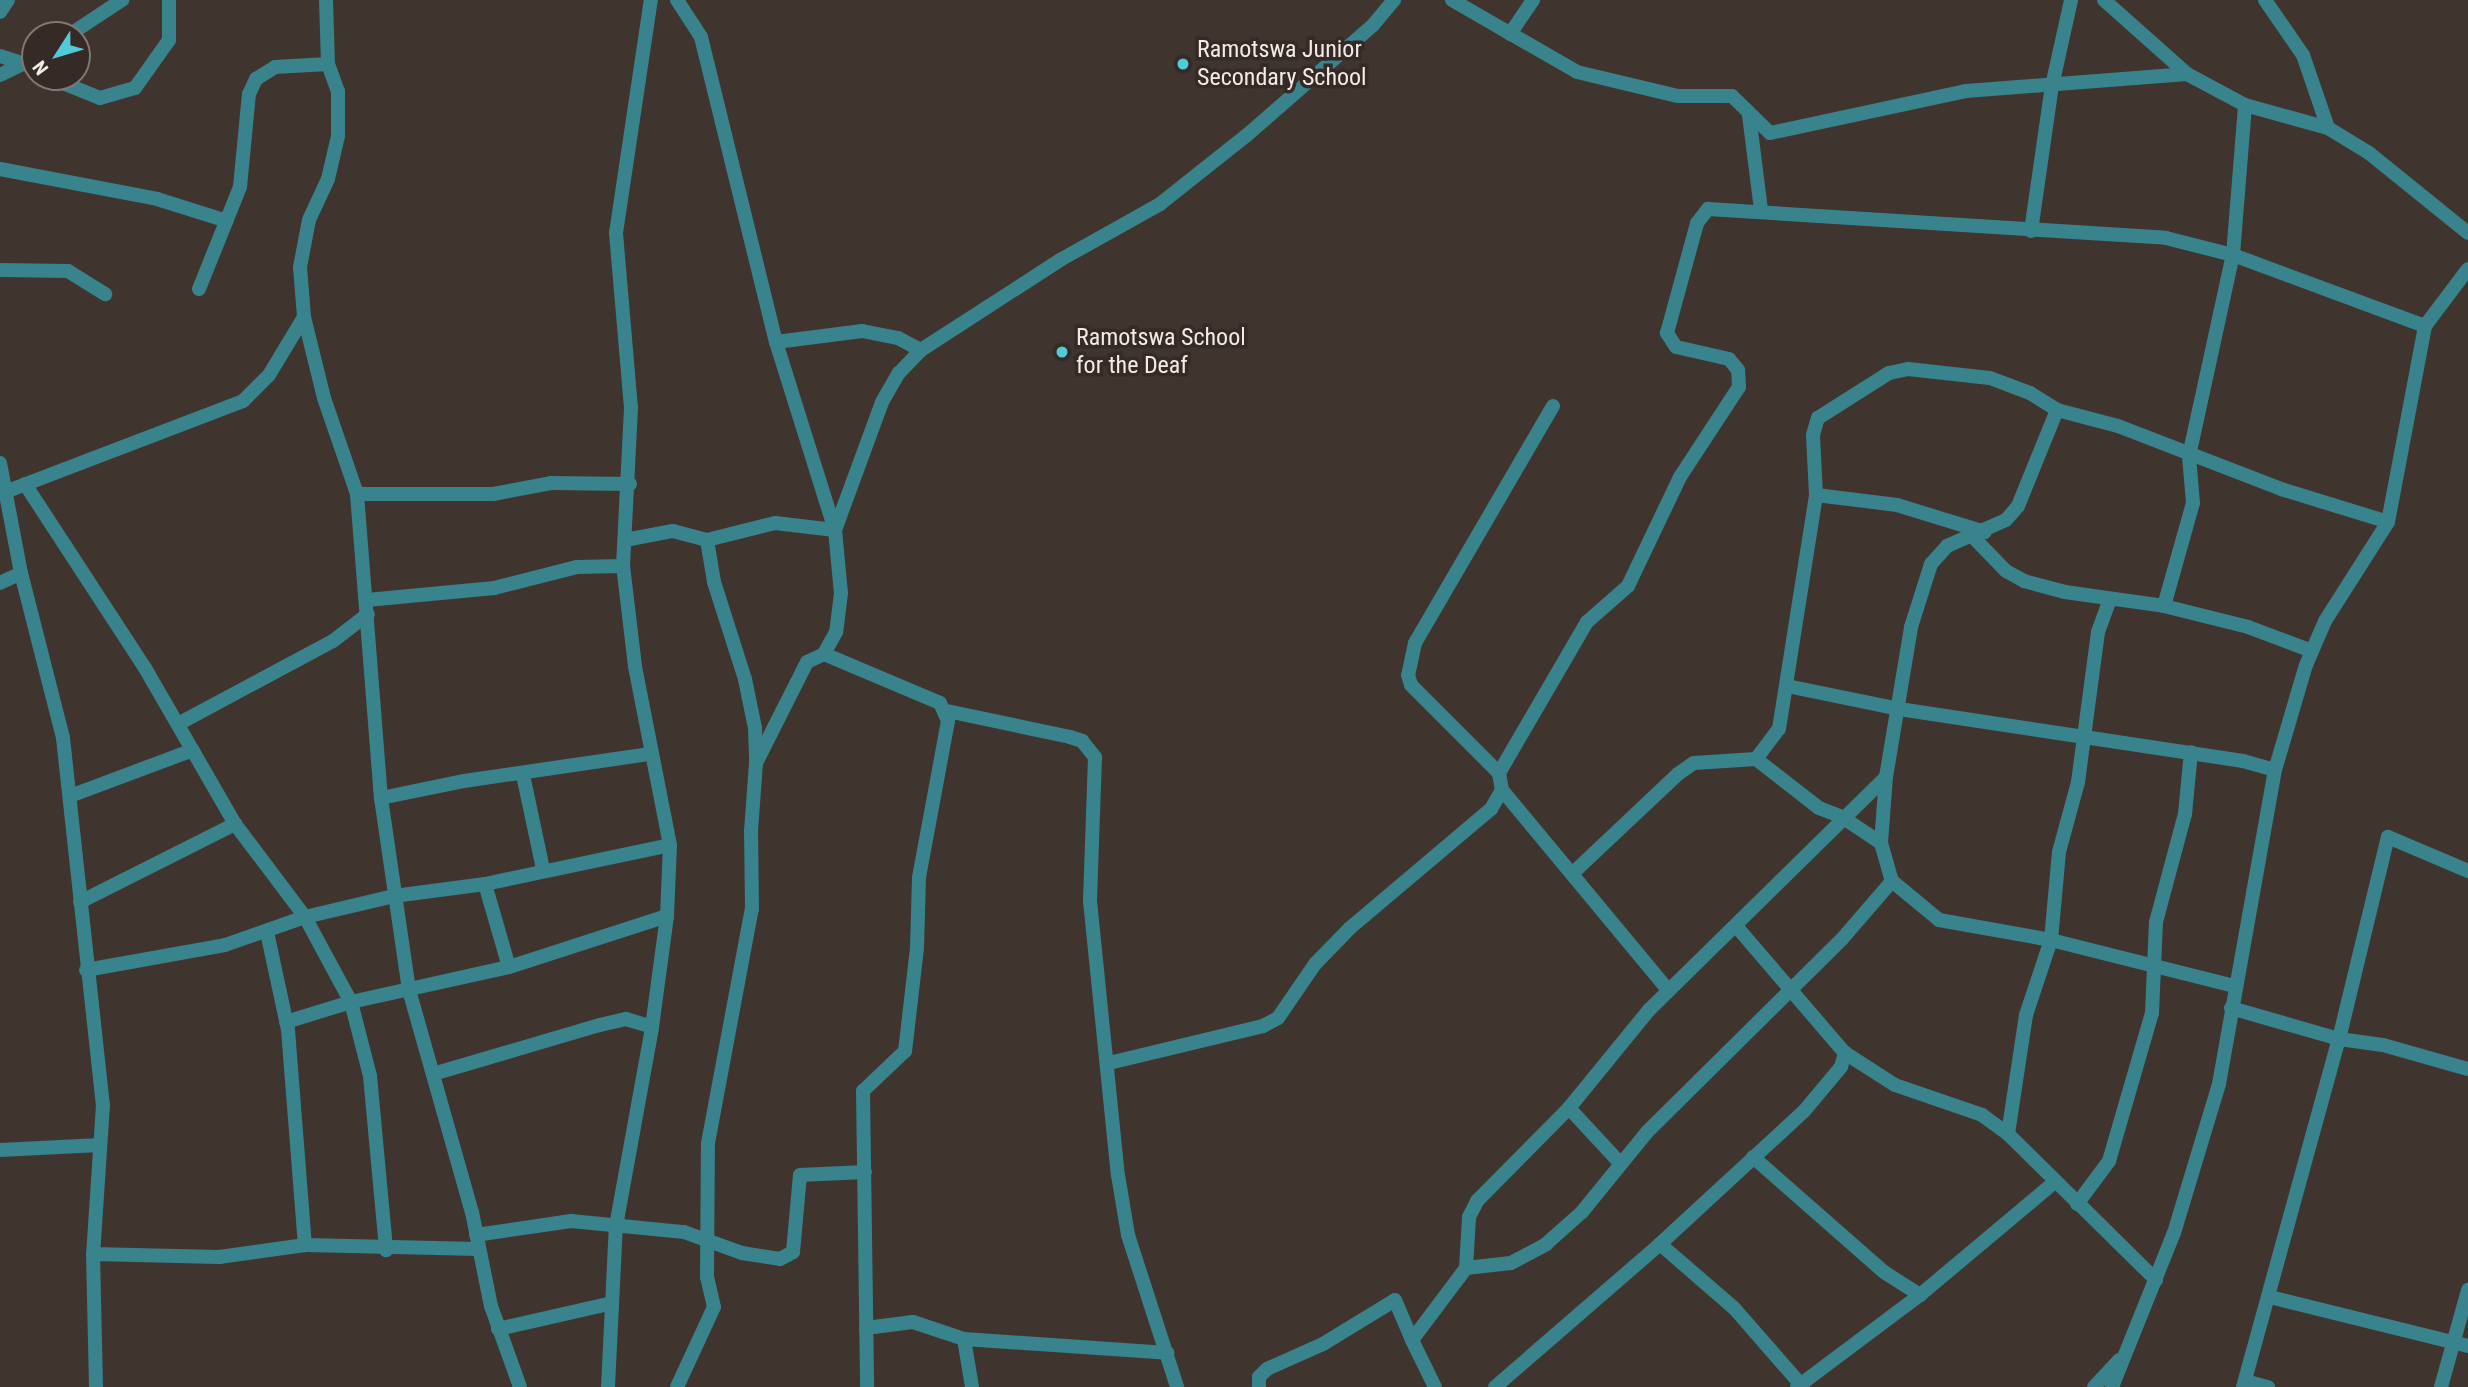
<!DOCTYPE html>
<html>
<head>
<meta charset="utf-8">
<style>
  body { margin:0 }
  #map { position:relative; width:2468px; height:1387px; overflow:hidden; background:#40342e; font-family:"Roboto Condensed",sans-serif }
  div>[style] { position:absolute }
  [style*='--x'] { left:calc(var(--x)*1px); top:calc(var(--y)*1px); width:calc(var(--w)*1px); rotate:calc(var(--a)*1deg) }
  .minor>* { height:14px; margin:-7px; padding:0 7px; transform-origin:7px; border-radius:7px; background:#38838c }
  .tertiary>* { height:14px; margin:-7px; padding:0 7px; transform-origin:7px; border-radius:7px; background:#38838c }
  .dots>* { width:19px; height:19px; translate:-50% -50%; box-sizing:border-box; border:4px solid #352a25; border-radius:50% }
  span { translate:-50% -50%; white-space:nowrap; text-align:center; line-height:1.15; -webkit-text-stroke:7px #352a25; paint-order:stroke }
  .poi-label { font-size:24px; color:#f3ebe8 }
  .left { translate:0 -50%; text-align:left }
  .north { position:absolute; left:21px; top:21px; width:70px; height:70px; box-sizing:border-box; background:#352a25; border:2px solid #817773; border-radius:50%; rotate:233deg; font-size:19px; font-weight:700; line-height:28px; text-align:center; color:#f3ebe8 }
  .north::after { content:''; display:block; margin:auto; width:24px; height:32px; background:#52cbd8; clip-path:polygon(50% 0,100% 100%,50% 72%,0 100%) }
</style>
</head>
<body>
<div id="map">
  <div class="minor">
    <i style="--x:326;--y:0;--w:64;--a:88.2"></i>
    <i style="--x:328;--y:64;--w:29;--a:70"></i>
    <i style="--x:338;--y:91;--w:45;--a:90"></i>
    <i style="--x:338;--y:136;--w:44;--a:103.1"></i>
    <i style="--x:328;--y:179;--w:45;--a:114.9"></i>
    <i style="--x:309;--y:220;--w:48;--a:100.8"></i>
    <i style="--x:300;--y:267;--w:50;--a:85.4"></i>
    <i style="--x:304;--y:317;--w:83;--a:76.1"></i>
    <i style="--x:324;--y:398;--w:102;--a:71"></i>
    <i style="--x:357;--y:494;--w:305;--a:85.5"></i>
    <i style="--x:381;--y:798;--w:194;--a:81.7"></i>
    <i style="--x:409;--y:990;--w:231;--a:74.2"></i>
    <i style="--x:472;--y:1212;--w:96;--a:78.6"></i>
    <i style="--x:491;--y:1306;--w:86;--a:70.3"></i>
    <i style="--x:677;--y:0;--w:44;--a:57"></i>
    <i style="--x:701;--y:37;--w:314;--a:76.2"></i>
    <i style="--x:776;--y:342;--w:197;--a:72.6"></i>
    <i style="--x:835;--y:530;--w:63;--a:84.6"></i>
    <i style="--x:841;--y:593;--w:39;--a:97"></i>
    <i style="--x:836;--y:632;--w:25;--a:119"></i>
    <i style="--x:1452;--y:0;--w:144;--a:29.9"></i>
    <i style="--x:1577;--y:72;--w:104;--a:13.4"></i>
    <i style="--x:1678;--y:96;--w:54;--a:0"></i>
    <i style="--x:1732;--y:96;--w:53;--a:44.2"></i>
    <i style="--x:1770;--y:133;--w:200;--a:-12.1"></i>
    <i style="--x:1966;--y:91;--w:222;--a:-4.4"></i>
    <i style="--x:2265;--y:0;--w:67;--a:55.4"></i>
    <i style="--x:2303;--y:55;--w:77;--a:71.1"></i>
    <i style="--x:0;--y:12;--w:14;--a:-56"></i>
    <i style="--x:1510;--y:34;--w:41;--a:-55.9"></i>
    <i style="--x:69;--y:35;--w:64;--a:-33.4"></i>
    <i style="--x:0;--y:56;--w:29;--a:18"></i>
    <i style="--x:0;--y:75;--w:39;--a:-26"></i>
    <i style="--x:48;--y:77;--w:56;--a:22"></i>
    <i style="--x:100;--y:98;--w:36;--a:-16"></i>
    <i style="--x:135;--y:88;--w:59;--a:-54.7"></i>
    <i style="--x:169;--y:40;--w:40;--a:-90"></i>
    <i style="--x:1749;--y:115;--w:96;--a:82.8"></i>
    <i style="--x:0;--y:169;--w:160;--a:10.8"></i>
    <i style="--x:157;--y:199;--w:73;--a:17.4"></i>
    <i style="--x:2031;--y:231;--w:147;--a:-81.8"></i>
    <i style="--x:2052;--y:86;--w:88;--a:-77.5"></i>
    <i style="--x:0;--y:270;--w:68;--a:0.8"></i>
    <i style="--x:68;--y:271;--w:44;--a:31.9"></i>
    <i style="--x:199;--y:289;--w:110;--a:-68.1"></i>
    <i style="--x:240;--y:187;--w:93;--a:-84.5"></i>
    <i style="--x:249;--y:94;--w:17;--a:-65"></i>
    <i style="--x:256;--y:79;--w:22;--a:-32"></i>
    <i style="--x:275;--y:67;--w:53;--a:-3.2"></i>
    <i style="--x:776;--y:342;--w:87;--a:-7.3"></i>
    <i style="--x:862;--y:331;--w:37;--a:11"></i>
    <i style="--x:898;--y:338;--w:26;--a:28"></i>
    <i style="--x:1553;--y:406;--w:274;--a:120.2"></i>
    <i style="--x:1415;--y:643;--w:33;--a:102"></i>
    <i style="--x:1408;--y:675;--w:10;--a:73"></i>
    <i style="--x:1411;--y:685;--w:124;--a:45"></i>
    <i style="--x:1499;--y:773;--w:17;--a:80"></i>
    <i style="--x:1502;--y:790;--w:260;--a:50.3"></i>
    <i style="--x:0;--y:463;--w:112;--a:79.2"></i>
    <i style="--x:21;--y:573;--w:170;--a:75.7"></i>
    <i style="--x:63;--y:738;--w:369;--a:83.8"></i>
    <i style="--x:103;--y:1105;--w:149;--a:93.8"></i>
    <i style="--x:93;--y:1254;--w:133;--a:88.7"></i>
    <i style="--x:25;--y:484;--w:220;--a:56.9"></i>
    <i style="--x:145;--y:668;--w:180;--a:60"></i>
    <i style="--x:235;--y:824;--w:116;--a:53"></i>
    <i style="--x:305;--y:917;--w:97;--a:61.6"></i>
    <i style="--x:351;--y:1002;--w:76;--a:75.6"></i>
    <i style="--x:370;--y:1076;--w:175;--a:84.7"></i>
    <i style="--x:5;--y:492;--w:255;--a:-20.9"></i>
    <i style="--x:243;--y:401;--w:37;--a:-45"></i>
    <i style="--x:269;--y:375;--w:68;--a:-58.9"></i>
    <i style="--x:357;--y:494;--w:136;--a:0"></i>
    <i style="--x:493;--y:494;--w:59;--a:-10.7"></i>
    <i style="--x:551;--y:483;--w:79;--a:0.7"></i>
    <i style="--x:1816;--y:495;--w:82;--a:7"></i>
    <i style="--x:1897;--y:505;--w:92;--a:17.1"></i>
    <i style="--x:835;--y:530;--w:136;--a:-69.8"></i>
    <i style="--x:882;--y:402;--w:34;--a:-60"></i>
    <i style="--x:899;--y:373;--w:32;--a:-46"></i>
    <i style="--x:921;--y:350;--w:166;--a:-32.9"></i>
    <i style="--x:1060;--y:260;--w:115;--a:-29.2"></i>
    <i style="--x:1160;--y:204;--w:111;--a:-38.4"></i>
    <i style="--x:1247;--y:135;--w:167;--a:-41.1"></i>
    <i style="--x:1373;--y:25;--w:33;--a:-50"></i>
    <i style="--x:1973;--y:537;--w:47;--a:45.9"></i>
    <i style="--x:2006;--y:571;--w:21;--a:29"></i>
    <i style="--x:2024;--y:581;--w:42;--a:15"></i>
    <i style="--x:2065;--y:592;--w:100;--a:8"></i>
    <i style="--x:2164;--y:606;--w:87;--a:14"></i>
    <i style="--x:2248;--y:627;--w:68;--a:20.6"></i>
    <i style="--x:625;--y:540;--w:49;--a:-10.6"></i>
    <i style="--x:673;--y:531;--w:35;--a:15"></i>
    <i style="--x:707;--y:540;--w:70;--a:-14"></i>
    <i style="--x:775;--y:523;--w:60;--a:6.7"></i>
    <i style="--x:707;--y:540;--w:43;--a:80.5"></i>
    <i style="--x:714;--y:582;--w:102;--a:72.3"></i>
    <i style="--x:745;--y:679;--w:50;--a:78.5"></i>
    <i style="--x:755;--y:728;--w:31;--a:88"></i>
    <i style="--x:0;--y:583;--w:23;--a:-25"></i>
    <i style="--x:367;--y:600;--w:128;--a:-5.4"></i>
    <i style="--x:494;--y:588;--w:86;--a:-14.2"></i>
    <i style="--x:577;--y:567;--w:46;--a:-1.2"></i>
    <i style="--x:2164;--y:606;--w:107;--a:-74.3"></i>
    <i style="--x:2193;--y:503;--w:47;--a:-94.9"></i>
    <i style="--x:2189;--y:456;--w:206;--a:-77.7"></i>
    <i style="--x:2233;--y:255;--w:150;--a:-85.4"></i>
    <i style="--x:1787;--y:686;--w:114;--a:11.6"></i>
    <i style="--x:1899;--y:709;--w:348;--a:8.6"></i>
    <i style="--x:2243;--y:761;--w:33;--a:16"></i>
    <i style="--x:947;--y:711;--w:126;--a:11.9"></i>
    <i style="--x:1070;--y:737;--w:13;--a:18"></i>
    <i style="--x:1082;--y:741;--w:21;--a:51"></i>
    <i style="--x:1095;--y:757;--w:144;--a:92"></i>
    <i style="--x:1090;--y:901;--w:275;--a:84.2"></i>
    <i style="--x:1118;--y:1175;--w:61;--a:80.5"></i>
    <i style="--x:1128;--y:1235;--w:160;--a:72.1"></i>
    <i style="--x:178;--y:724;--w:176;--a:-28.2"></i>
    <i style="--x:333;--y:641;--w:44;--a:-37.6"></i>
    <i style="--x:1756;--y:759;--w:80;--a:37.9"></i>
    <i style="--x:1819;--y:808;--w:25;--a:21"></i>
    <i style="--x:1842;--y:817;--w:47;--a:33.7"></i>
    <i style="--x:1881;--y:843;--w:40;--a:74"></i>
    <i style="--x:1892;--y:881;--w:61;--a:39.7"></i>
    <i style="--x:1939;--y:920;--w:114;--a:10.1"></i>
    <i style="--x:2051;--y:940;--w:189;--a:14.1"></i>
    <i style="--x:1499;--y:773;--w:175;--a:-59.8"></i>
    <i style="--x:1587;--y:622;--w:55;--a:-41.3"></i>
    <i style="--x:1628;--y:586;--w:121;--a:-64.5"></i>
    <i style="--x:1680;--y:477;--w:108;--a:-56.8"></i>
    <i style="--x:1739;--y:387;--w:17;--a:-93"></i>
    <i style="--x:1738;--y:370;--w:14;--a:-129"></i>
    <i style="--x:1729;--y:359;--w:54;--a:-167.2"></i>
    <i style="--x:1676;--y:347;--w:17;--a:-123"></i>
    <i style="--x:1667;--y:333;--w:114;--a:-74.7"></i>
    <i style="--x:1697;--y:223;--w:18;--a:-52"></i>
    <i style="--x:1708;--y:209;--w:459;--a:3.6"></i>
    <i style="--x:2166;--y:238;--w:69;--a:14.2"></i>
    <i style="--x:2233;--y:255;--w:205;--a:20.3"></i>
    <i style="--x:523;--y:775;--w:96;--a:78"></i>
    <i style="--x:70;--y:796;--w:131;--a:-20.5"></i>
    <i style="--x:381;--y:798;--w:85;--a:-11.6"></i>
    <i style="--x:464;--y:781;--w:188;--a:-8.3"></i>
    <i style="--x:1881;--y:843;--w:66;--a:-85.7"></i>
    <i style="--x:1574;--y:872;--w:143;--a:-43.3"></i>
    <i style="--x:1678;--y:774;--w:19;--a:-35"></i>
    <i style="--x:1694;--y:763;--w:62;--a:-3.7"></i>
    <i style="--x:1756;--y:759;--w:38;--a:-53"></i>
    <i style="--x:1779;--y:729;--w:237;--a:-81"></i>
    <i style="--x:1816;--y:495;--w:60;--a:-92.9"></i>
    <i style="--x:1813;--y:435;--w:18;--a:-74"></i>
    <i style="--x:1818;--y:418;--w:84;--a:-32.4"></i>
    <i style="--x:1889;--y:373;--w:19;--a:-12"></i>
    <i style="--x:1908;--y:369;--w:82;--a:6.3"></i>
    <i style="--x:1990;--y:378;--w:43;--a:20.6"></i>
    <i style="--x:2030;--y:393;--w:32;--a:32"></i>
    <i style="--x:2057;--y:410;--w:63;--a:14.7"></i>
    <i style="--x:2118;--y:426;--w:175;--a:21.1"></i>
    <i style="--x:2281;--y:489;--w:112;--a:17.1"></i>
    <i style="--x:485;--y:884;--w:86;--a:73.9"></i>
    <i style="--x:80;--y:902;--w:174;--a:-26.7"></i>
    <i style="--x:1736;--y:926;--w:167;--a:49.4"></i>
    <i style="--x:1845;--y:1053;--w:59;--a:32.6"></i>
    <i style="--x:1895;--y:1085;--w:92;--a:19"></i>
    <i style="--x:1982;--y:1115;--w:32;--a:36"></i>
    <i style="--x:2008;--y:1134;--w:208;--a:44.6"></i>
    <i style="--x:267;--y:932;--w:100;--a:77.9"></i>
    <i style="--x:288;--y:1030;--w:216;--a:85.5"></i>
    <i style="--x:86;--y:970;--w:141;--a:-10.2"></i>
    <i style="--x:225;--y:945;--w:85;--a:-19.3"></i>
    <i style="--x:305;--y:917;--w:91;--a:-13.3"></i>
    <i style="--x:394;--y:896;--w:92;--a:-7.5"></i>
    <i style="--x:485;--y:884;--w:189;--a:-11.9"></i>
    <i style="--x:2231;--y:1008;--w:112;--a:16"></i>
    <i style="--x:2339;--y:1039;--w:44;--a:7.8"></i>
    <i style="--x:2383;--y:1045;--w:88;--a:15.8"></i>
    <i style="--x:286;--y:1022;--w:68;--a:-17.1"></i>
    <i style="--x:351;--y:1002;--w:162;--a:-12.5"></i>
    <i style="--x:509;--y:967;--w:166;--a:-17.9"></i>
    <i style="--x:1109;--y:1063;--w:158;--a:-13.5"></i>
    <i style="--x:1263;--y:1026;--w:17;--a:-28"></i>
    <i style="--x:1278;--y:1018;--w:65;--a:-55.6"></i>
    <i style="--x:1315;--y:964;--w:50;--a:-45.8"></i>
    <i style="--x:1350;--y:928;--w:185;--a:-40.2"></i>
    <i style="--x:1491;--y:809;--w:22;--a:-60"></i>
    <i style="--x:433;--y:1074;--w:174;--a:-16.4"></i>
    <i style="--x:600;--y:1025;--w:27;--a:-13"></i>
    <i style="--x:626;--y:1019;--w:27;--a:17"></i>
    <i style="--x:1569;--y:1108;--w:75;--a:47.2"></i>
    <i style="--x:2008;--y:1134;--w:120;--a:-81.4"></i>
    <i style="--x:2026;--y:1015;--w:79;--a:-71.6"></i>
    <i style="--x:2051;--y:940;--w:88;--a:-84.8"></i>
    <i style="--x:2059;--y:852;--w:73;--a:-74.8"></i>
    <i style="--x:2078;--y:782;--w:151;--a:-82.4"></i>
    <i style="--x:2098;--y:632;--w:35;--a:-70"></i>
    <i style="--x:0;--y:1150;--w:100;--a:-2.9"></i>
    <i style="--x:1753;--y:1157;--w:174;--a:41.3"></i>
    <i style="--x:1884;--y:1272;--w:43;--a:32.6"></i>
    <i style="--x:2077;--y:1204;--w:54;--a:-53.3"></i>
    <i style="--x:2109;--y:1161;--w:154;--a:-73.8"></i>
    <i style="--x:2152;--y:1013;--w:91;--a:-87.5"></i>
    <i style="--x:2156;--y:922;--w:112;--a:-75"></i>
    <i style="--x:2185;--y:814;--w:62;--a:-84.5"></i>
    <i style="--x:476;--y:1235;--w:96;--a:-8.4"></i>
    <i style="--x:571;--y:1221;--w:114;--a:5.6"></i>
    <i style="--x:684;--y:1232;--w:62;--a:19.9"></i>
    <i style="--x:742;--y:1253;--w:38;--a:9"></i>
    <i style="--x:780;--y:1259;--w:15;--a:-28"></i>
    <i style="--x:793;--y:1252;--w:77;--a:-84.8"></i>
    <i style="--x:800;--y:1175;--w:65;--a:-2.6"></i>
    <i style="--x:1660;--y:1244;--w:98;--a:40.9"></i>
    <i style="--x:1734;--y:1308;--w:105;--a:48.9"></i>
    <i style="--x:93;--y:1254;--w:126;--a:1.4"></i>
    <i style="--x:219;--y:1257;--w:87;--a:-7.9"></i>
    <i style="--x:305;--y:1245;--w:174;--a:1.3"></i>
    <i style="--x:1466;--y:1268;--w:45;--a:-6.3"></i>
    <i style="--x:1511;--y:1263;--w:40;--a:-28"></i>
    <i style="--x:1546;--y:1244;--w:48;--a:-41.6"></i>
    <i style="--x:1582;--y:1212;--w:103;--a:-50.9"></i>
    <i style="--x:1647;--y:1132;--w:274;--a:-44.7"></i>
    <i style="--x:1842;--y:939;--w:77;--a:-49.2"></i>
    <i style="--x:2270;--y:1297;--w:204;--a:13.9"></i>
    <i style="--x:866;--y:1328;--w:47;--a:-7.3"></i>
    <i style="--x:913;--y:1322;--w:54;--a:18.4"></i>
    <i style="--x:964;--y:1339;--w:204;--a:3.9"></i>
    <i style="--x:498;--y:1329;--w:117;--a:-12.8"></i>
    <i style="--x:964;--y:1339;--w:49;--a:80.5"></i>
    <i style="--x:2245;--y:1381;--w:24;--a:15"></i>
    <i style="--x:677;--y:1387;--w:88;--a:-65.2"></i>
    <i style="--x:714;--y:1307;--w:31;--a:-103"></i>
    <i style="--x:707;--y:1277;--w:134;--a:-89.6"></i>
    <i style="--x:708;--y:1143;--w:238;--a:-79.4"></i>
    <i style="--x:752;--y:909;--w:78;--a:-90.7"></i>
    <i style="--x:751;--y:831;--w:68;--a:-85.8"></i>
    <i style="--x:756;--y:763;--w:113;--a:-63.2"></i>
    <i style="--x:807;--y:662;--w:19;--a:-25"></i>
    <i style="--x:824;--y:654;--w:126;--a:22.9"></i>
    <i style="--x:940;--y:703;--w:20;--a:66"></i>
    <i style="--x:948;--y:721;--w:159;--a:100.5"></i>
    <i style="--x:919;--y:877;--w:71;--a:91.6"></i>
    <i style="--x:917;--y:948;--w:104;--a:96.6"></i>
    <i style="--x:905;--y:1051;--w:58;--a:136.4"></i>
    <i style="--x:863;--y:1091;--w:296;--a:89.2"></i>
    <i style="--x:1259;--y:1387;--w:10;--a:-90"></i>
    <i style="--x:1259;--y:1377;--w:11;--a:-45"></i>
    <i style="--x:1267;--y:1369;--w:61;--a:-24.1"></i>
    <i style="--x:1323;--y:1344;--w:84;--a:-31.4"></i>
    <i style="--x:1395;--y:1300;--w:43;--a:67"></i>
    <i style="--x:1435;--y:1387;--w:52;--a:-116.1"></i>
    <i style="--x:1412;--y:1340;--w:90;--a:-53.1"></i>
    <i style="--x:1466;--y:1268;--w:51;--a:-86.6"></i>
    <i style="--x:1469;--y:1217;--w:18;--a:-63"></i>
    <i style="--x:1477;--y:1201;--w:131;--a:-45.3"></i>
    <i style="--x:1569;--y:1108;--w:127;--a:-50.8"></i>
    <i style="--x:1649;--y:1010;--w:332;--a:-44.5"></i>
    <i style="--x:1886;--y:777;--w:152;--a:-80.5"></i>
    <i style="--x:1911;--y:627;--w:66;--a:-72.4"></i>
    <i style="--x:1931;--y:564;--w:24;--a:-48"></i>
    <i style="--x:1947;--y:546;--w:64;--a:-23.8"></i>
    <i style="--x:2006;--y:520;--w:18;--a:-49"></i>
    <i style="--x:2018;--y:506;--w:104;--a:-67.9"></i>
    <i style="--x:1495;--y:1387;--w:218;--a:-40.9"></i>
    <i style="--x:1660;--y:1244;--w:197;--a:-42.7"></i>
    <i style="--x:1805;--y:1110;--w:56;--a:-50.1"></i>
    <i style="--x:1841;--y:1067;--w:15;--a:-74"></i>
    <i style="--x:1797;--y:1387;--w:154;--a:-36.8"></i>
    <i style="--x:1920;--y:1295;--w:177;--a:-40"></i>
    <i style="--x:2094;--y:1387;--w:37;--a:-47"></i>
    <i style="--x:2112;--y:1387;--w:166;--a:-68.1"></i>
    <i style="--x:2174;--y:1233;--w:156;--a:-73.2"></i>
    <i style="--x:2219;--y:1084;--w:319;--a:-79.9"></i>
    <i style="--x:2275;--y:770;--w:109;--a:-73.6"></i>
    <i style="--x:2306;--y:665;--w:48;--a:-66.6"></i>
    <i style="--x:2325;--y:621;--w:117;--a:-57.5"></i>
    <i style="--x:2388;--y:522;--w:199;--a:-79.3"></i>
    <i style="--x:2425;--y:326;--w:71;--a:-53"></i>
    <i style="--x:2243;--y:1387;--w:361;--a:-74.6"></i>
    <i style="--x:2339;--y:1039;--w:208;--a:-76.4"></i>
    <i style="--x:2388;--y:837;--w:87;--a:23"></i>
    <i style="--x:2441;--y:1387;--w:101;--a:-74.4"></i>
  </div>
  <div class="tertiary">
    <i style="--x:2104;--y:0;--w:111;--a:41.7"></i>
    <i style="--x:2187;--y:74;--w:66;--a:28.1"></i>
    <i style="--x:2245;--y:105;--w:86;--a:15.5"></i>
    <i style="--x:2328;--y:128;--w:48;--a:31.4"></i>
    <i style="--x:2369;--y:153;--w:127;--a:38.9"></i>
    <i style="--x:608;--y:1387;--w:161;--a:-87.2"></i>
    <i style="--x:616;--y:1226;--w:202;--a:-79.7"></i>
    <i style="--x:652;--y:1027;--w:112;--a:-82.3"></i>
    <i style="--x:667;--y:916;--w:71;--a:-87.6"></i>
    <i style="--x:670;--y:845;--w:182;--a:-101.1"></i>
    <i style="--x:635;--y:666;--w:101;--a:-96.8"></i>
    <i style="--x:623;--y:566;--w:158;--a:-87.1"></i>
    <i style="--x:631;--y:408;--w:176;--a:-94.9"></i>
    <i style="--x:616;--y:233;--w:236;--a:-81.5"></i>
  </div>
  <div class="dots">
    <i style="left:1183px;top:64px;background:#52cbd8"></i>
    <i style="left:1062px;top:352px;background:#52cbd8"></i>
  </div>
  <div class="poi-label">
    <span class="left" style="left:1197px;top:64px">Ramotswa Junior<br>Secondary School</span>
    <span class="left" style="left:1076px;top:352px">Ramotswa School<br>for the Deaf</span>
  </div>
  <div class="north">N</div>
</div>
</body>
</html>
